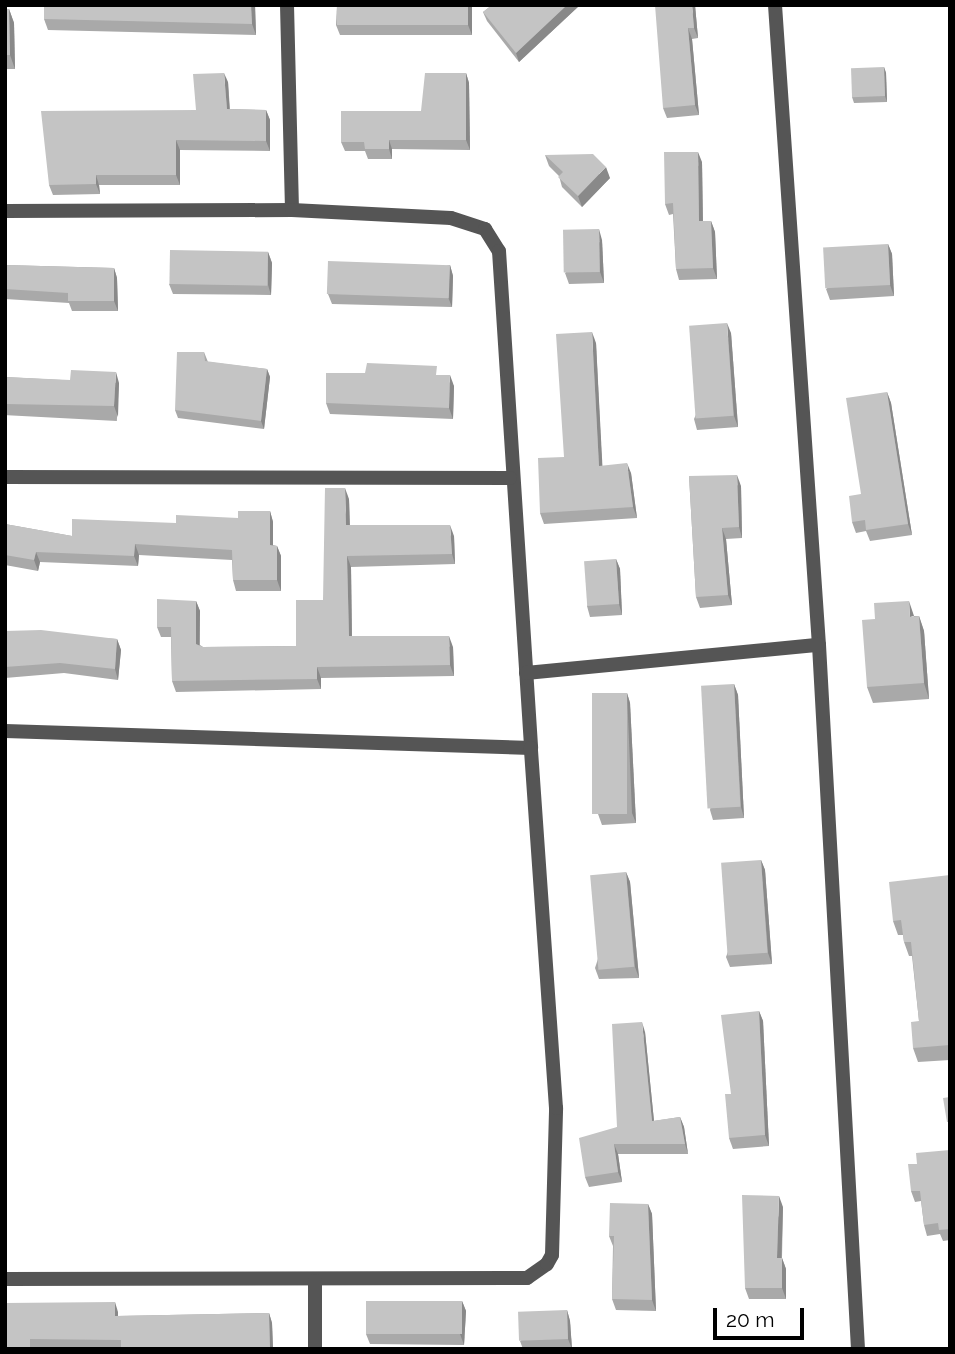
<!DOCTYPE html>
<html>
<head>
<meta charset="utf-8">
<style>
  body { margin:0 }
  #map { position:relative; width:955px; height:1354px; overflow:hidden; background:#fff; font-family:Raleway,sans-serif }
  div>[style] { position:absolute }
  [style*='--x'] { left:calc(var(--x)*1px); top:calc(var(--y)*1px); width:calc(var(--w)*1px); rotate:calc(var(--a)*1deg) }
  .minor>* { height:14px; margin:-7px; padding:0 7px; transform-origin:7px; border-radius:7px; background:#555 }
  .wall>* { inset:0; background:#a9a9a9; transform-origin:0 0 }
  .shaded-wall>* { inset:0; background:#898989 }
  .building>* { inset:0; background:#c4c4c4; transform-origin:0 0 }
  span { translate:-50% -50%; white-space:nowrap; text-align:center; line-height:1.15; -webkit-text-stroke:6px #fff; paint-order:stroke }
  .frame { position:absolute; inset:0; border:7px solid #000; pointer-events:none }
  .scale { position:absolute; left:713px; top:1308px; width:91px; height:32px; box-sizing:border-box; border:4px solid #000; border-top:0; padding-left:9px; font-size:21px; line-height:24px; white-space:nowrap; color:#000; -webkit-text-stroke:5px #fff; paint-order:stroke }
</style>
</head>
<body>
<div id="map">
  <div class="minor">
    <i style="--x:287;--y:5;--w:205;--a:88.6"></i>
    <i style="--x:775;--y:5;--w:642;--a:86.07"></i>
    <i style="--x:819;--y:645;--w:705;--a:86.83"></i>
    <i style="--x:5;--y:211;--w:287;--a:-0.2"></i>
    <i style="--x:292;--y:210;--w:159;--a:2.9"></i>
    <i style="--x:451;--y:218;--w:36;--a:18"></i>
    <i style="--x:485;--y:229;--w:26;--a:58"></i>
    <i style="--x:499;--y:251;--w:498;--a:86.3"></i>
    <i style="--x:531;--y:748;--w:526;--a:-178.15"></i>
    <i style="--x:5;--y:477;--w:505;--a:0.11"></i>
    <i style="--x:526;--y:673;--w:294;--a:-5.5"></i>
    <i style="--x:5;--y:1279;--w:522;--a:-0.11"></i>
    <i style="--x:527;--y:1278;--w:24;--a:-35"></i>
    <i style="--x:547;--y:1264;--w:10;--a:-61"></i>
    <i style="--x:552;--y:1255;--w:147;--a:-88.4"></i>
    <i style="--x:556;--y:1108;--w:361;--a:-94"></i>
    <i style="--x:315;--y:1281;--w:68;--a:90"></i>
  </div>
  <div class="wall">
    <i style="clip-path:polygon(44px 5px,255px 5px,256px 35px,48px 30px,44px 19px)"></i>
    <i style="clip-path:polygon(337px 5px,472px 5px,472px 35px,340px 35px,336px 25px)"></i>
    <i style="clip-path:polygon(492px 5px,580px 5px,519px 62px,487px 21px,483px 12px)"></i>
    <i style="clip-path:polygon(695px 5px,698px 38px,692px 39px,699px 115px,667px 118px,663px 108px)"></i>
    <i style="clip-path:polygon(5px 9px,9px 9px,14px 23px,15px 69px,5px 69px)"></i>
    <i style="clip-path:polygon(884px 67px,886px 73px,887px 102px,854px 103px,852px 97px)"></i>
    <i style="clip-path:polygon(466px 73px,469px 83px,470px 150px,392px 149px,392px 159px,368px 159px,365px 151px,345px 151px,341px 142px,421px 111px)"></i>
    <i style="clip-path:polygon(228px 82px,230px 109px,266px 110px,270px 120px,270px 151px,180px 150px,180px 185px,99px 185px,100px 194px,53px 195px,49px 185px,196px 110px)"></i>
    <i style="clip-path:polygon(545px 155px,610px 178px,582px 207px,562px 187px,559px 176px,549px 166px)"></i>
    <i style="clip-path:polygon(702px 162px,703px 221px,711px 221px,715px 232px,717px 279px,679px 280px,676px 269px,673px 214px,669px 215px,665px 204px)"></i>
    <i style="clip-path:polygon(602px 240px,604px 283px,569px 284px,565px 273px)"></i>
    <i style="clip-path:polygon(888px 244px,892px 254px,894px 296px,830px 300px,826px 289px)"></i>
    <i style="clip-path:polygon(268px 252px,272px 263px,271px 295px,173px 294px,169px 284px)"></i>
    <i style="clip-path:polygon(5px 265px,114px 268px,117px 278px,118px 311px,72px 311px,69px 303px,5px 299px)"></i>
    <i style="clip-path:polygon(450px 265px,453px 276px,452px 307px,332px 304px,328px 294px)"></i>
    <i style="clip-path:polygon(731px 333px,738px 427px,697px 430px,694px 419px)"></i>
    <i style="clip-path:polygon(596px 343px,602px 466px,631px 473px,637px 518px,544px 524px,540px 513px,564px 457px)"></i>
    <i style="clip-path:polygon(204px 352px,208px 362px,267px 369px,270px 377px,264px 429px,178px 418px,175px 410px)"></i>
    <i style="clip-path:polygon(440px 375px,454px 386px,453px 419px,330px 414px,326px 403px)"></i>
    <i style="left:5px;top:377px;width:114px;height:38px;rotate:3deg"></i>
    <i style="clip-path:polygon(887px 392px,891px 403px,912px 535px,870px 541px,866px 531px,856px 533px,852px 522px,861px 494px)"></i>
    <i style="clip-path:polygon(689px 476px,741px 486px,742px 538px,726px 539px,732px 605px,700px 608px,696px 597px)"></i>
    <i style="clip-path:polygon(349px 499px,350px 525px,454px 536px,455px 564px,351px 567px,352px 636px,453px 647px,454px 676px,321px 678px,321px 689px,176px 692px,172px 681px,171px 637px,161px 637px,157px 627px,196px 601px,200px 611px,200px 645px,203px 647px,296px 646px,323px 600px)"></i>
    <i style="clip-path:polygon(270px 511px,273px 522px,273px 545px,277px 546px,281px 556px,281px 591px,236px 591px,233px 580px,232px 560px,139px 555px,138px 566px,40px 562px,38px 571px,5px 565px,5px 524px,72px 536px,176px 523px,238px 518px)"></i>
    <i style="clip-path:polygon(616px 559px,620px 569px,622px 615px,590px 617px,587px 606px)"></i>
    <i style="clip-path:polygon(914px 616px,919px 616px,924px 631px,929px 699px,873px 703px,867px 687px)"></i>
    <i style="clip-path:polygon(5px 631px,117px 639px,121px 650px,118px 680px,64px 673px,5px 678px)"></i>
    <i style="clip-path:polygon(734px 684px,738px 695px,744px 818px,713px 820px,710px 810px)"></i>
    <i style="clip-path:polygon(627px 693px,630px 703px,636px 823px,602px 825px,598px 814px)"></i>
    <i style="clip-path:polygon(761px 860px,765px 870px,772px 964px,730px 967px,726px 957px)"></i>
    <i style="clip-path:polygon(626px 872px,630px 882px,639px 978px,599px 979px,595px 968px)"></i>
    <i style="clip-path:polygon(950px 875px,950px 1060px,918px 1062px,913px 1048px,919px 1021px,912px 956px,909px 956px,904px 942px,903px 935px,898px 935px,893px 921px)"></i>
    <i style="clip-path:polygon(759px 1011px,763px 1021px,769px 1146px,733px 1149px,729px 1138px,731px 1094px)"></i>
    <i style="clip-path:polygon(645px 1032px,654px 1121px,680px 1117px,684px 1127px,688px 1154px,618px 1154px,622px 1182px,589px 1187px,585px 1177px,617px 1127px)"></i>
    <i style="clip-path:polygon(950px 1150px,950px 1240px,943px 1241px,940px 1234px,927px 1236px,924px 1225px,921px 1201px,915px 1202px,911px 1191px,917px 1164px)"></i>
    <i style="clip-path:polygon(648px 1204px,652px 1214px,656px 1311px,616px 1310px,612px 1299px,613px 1246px,609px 1236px)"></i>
    <i style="clip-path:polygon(783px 1207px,782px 1258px,786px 1269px,786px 1299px,749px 1299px,745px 1288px)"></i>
    <i style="clip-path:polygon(462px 1301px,466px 1311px,464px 1345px,370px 1344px,366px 1334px)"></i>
    <i style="clip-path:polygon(5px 1303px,118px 1312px,118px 1316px,269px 1313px,272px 1323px,273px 1349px,5px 1349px)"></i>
    <i style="clip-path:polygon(567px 1310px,570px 1321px,572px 1349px,523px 1349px,520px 1341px)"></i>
  </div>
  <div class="shaded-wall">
    <i style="clip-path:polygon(251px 5px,255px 5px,256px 35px,252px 24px)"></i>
    <i style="clip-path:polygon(468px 5px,472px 5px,472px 35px,468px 25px)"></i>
    <i style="clip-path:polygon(567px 5px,580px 5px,519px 62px,516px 53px)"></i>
    <i style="clip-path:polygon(692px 5px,695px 5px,698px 38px,694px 28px)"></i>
    <i style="clip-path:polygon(9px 9px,14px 23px,15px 69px,10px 55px)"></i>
    <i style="clip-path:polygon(688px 28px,692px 39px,699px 115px,695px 105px)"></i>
    <i style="clip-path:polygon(884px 67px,886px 73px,887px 102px,885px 96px)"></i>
    <i style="clip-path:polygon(224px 73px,228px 82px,230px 119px,227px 109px)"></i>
    <i style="clip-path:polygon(466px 73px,469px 83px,470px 150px,466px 140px)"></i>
    <i style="clip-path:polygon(266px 110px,270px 120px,270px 151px,266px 141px)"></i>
    <i style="clip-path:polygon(176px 140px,180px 150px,180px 185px,176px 175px)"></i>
    <i style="clip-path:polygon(389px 140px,392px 149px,392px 159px,389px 149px)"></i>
    <i style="clip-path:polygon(698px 152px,702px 162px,703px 232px,699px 221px)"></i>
    <i style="clip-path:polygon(606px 167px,610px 178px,582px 207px,578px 196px)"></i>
    <i style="clip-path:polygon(96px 175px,99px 185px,100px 194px,96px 184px)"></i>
    <i style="clip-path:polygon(711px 221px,715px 232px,717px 279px,713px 268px)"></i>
    <i style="clip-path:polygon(599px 229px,602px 240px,604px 283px,600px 272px)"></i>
    <i style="clip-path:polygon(888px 244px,892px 254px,894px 296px,890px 285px)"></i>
    <i style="clip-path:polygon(268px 252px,272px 263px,271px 295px,268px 285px)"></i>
    <i style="clip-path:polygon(450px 265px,453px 276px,452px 307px,448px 297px)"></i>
    <i style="clip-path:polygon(114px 268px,117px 278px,118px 311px,114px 301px)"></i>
    <i style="clip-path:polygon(727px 323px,731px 333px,738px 427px,734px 416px)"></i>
    <i style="clip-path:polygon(592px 332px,596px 343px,603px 477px,599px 466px)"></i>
    <i style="clip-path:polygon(267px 369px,270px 377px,264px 429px,261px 421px)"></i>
    <i style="clip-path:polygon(116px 372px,119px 383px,118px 417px,114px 406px)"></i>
    <i style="clip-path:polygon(450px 375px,454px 386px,453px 419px,449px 408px)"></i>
    <i style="clip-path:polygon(887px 392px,891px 403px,912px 535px,908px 524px)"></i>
    <i style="clip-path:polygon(627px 463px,631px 473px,637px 518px,633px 507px)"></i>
    <i style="clip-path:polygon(737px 475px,741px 486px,742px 538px,739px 527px)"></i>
    <i style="clip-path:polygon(345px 488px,349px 499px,350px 536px,346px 525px)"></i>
    <i style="clip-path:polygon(270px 511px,273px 522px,273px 556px,270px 545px)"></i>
    <i style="clip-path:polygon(450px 525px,454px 536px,455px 564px,452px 554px)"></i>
    <i style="clip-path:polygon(722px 528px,726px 539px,732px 605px,728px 595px)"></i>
    <i style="clip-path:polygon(135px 544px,139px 555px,138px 566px,134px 556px)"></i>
    <i style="clip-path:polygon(277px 546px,281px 556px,281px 591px,277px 580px)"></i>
    <i style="clip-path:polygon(36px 552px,40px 562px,38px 571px,34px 560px)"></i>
    <i style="clip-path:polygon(347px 556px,351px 567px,352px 646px,349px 636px)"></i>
    <i style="clip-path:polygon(616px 559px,620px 569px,622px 615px,619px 604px)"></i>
    <i style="clip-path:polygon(196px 601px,200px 611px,199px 655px,196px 644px)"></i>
    <i style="clip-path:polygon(909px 601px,914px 616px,910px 617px)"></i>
    <i style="clip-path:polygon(919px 616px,924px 631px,929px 699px,924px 683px)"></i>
    <i style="clip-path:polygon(449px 636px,453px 647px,454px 676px,450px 665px)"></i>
    <i style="clip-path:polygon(117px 639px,121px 650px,118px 680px,115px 669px)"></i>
    <i style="clip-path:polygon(317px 667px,321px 678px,321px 689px,317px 679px)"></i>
    <i style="clip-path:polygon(734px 684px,738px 695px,744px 818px,741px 807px)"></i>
    <i style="clip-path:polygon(627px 693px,630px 703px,636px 823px,632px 813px)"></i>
    <i style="clip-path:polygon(761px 860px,765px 870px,772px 964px,768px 953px)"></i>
    <i style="clip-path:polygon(626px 872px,630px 882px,639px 978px,635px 967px)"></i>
    <i style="clip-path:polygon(759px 1011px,763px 1021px,769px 1146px,765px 1135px)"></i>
    <i style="clip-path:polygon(642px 1022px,645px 1032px,655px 1131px,652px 1121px)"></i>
    <i style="clip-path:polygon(680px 1117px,684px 1127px,688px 1154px,685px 1144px)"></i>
    <i style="clip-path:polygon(614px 1144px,618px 1154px,622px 1182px,618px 1172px)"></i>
    <i style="clip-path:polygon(779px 1196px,783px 1207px,781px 1269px,777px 1258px)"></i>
    <i style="clip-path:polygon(648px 1204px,652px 1214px,656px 1311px,652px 1300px)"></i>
    <i style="clip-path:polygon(782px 1258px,786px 1269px,786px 1299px,782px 1288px)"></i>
    <i style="clip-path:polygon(462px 1301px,466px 1311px,464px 1345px,460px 1334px)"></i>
    <i style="clip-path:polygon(115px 1302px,118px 1312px,118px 1326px,115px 1316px)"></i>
    <i style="clip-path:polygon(567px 1310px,570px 1321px,572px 1349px,568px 1339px)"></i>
    <i style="clip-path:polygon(269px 1313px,272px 1323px,273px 1349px,270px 1349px)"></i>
  </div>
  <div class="building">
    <i style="clip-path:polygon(44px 5px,251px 5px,252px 24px,44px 19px)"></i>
    <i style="left:337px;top:5px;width:131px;height:20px"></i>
    <i style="clip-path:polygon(492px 5px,567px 5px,516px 53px,483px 12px)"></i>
    <i style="clip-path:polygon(655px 5px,692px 5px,694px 28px,688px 28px,695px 105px,663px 108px)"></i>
    <i style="clip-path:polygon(5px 9px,9px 9px,10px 55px,5px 55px)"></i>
    <i style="left:884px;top:67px;width:29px;height:33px;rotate:88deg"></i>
    <i style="clip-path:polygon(224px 73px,227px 109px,266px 110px,266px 141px,176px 140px,176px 175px,96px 175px,96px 184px,49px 185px,41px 111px,196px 110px,193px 74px)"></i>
    <i style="clip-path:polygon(425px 73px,466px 73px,466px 140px,389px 140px,389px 149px,365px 149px,364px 142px,341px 142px,341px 111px,421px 111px)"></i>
    <i style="clip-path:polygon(664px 152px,698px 152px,699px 221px,711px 221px,713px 268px,676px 269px,673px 203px,665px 204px)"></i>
    <i style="clip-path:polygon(593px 154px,606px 167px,578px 196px,558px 177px,563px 172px,545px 155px)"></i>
    <i style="left:599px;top:229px;width:43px;height:36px;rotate:89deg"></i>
    <i style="left:888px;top:244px;width:41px;height:65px;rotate:87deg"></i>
    <i style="left:170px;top:250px;width:98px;height:34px;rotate:1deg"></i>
    <i style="left:328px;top:261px;width:122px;height:33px;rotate:2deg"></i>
    <i style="clip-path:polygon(5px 265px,114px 268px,114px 301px,68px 301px,68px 293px,5px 289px)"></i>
    <i style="left:727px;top:323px;width:93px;height:38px;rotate:86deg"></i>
    <i style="clip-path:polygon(592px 332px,599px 466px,627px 463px,633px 507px,540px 513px,538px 458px,564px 457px,556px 334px)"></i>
    <i style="clip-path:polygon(177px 352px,204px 352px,205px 361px,267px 369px,261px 421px,175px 410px)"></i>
    <i style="clip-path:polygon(367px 363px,437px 366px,436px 375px,450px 375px,449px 408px,326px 403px,326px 373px,365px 373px)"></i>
    <i style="clip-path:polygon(71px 370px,116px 372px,114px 406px,5px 404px,5px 377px,70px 380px)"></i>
    <i style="clip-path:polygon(887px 392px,908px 524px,866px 530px,865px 520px,852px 522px,849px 496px,861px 494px,846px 398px)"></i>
    <i style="clip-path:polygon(737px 475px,739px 527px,722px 528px,728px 595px,696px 597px,689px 476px)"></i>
    <i style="clip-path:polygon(325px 488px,345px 488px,346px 525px,450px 525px,452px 554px,347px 556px,349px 636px,449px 636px,450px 665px,317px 667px,317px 679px,172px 681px,171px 627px,157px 627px,157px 599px,196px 601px,196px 644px,203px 647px,296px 646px,296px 600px,323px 600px)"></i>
    <i style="clip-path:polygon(238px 511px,270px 511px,270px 545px,277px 546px,277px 580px,233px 580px,232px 550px,135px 544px,134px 556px,36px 552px,34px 560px,5px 555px,5px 524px,72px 536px,72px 519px,176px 523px,176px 515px,238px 518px)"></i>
    <i style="left:616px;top:559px;width:45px;height:32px;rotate:86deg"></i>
    <i style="clip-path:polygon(909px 601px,910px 617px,919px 616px,924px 683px,867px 687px,862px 620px,875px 619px,874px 603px)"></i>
    <i style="clip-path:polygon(41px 630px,117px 639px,115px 669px,60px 663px,5px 667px,5px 631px)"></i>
    <i style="left:734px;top:684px;width:123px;height:33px;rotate:87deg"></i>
    <i style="left:592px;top:693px;width:35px;height:121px"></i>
    <i style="left:761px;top:860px;width:93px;height:40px;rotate:86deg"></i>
    <i style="left:626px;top:872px;width:95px;height:36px;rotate:85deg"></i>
    <i style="clip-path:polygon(950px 875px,950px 1045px,913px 1048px,911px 1022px,919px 1021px,911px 942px,904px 942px,901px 920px,893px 921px,889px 882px)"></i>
    <i style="clip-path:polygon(759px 1011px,765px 1135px,729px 1138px,725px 1094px,731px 1094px,721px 1015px)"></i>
    <i style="clip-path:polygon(642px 1022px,652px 1121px,680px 1117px,685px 1144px,614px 1144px,618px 1172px,585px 1177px,579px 1138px,617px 1127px,612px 1024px)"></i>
    <i style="clip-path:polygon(950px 1097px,950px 1122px,947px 1122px,943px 1098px)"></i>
    <i style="clip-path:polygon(950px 1150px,950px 1229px,939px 1230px,938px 1223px,924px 1225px,920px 1191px,911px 1191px,908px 1164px,917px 1164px,916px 1153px)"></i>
    <i style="clip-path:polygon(742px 1195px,779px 1196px,777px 1258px,782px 1258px,782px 1288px,745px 1288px)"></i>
    <i style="clip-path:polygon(610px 1203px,648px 1204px,652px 1300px,612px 1299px,614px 1236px,609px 1236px)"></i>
    <i style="left:366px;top:1301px;width:96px;height:33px"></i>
    <i style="clip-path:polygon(115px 1302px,115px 1316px,269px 1313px,270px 1349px,121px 1347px,121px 1340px,30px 1339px,30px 1349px,5px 1349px,5px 1303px)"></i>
    <i style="left:567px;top:1310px;width:29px;height:49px;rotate:88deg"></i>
  </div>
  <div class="frame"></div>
  <div class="scale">20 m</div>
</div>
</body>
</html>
